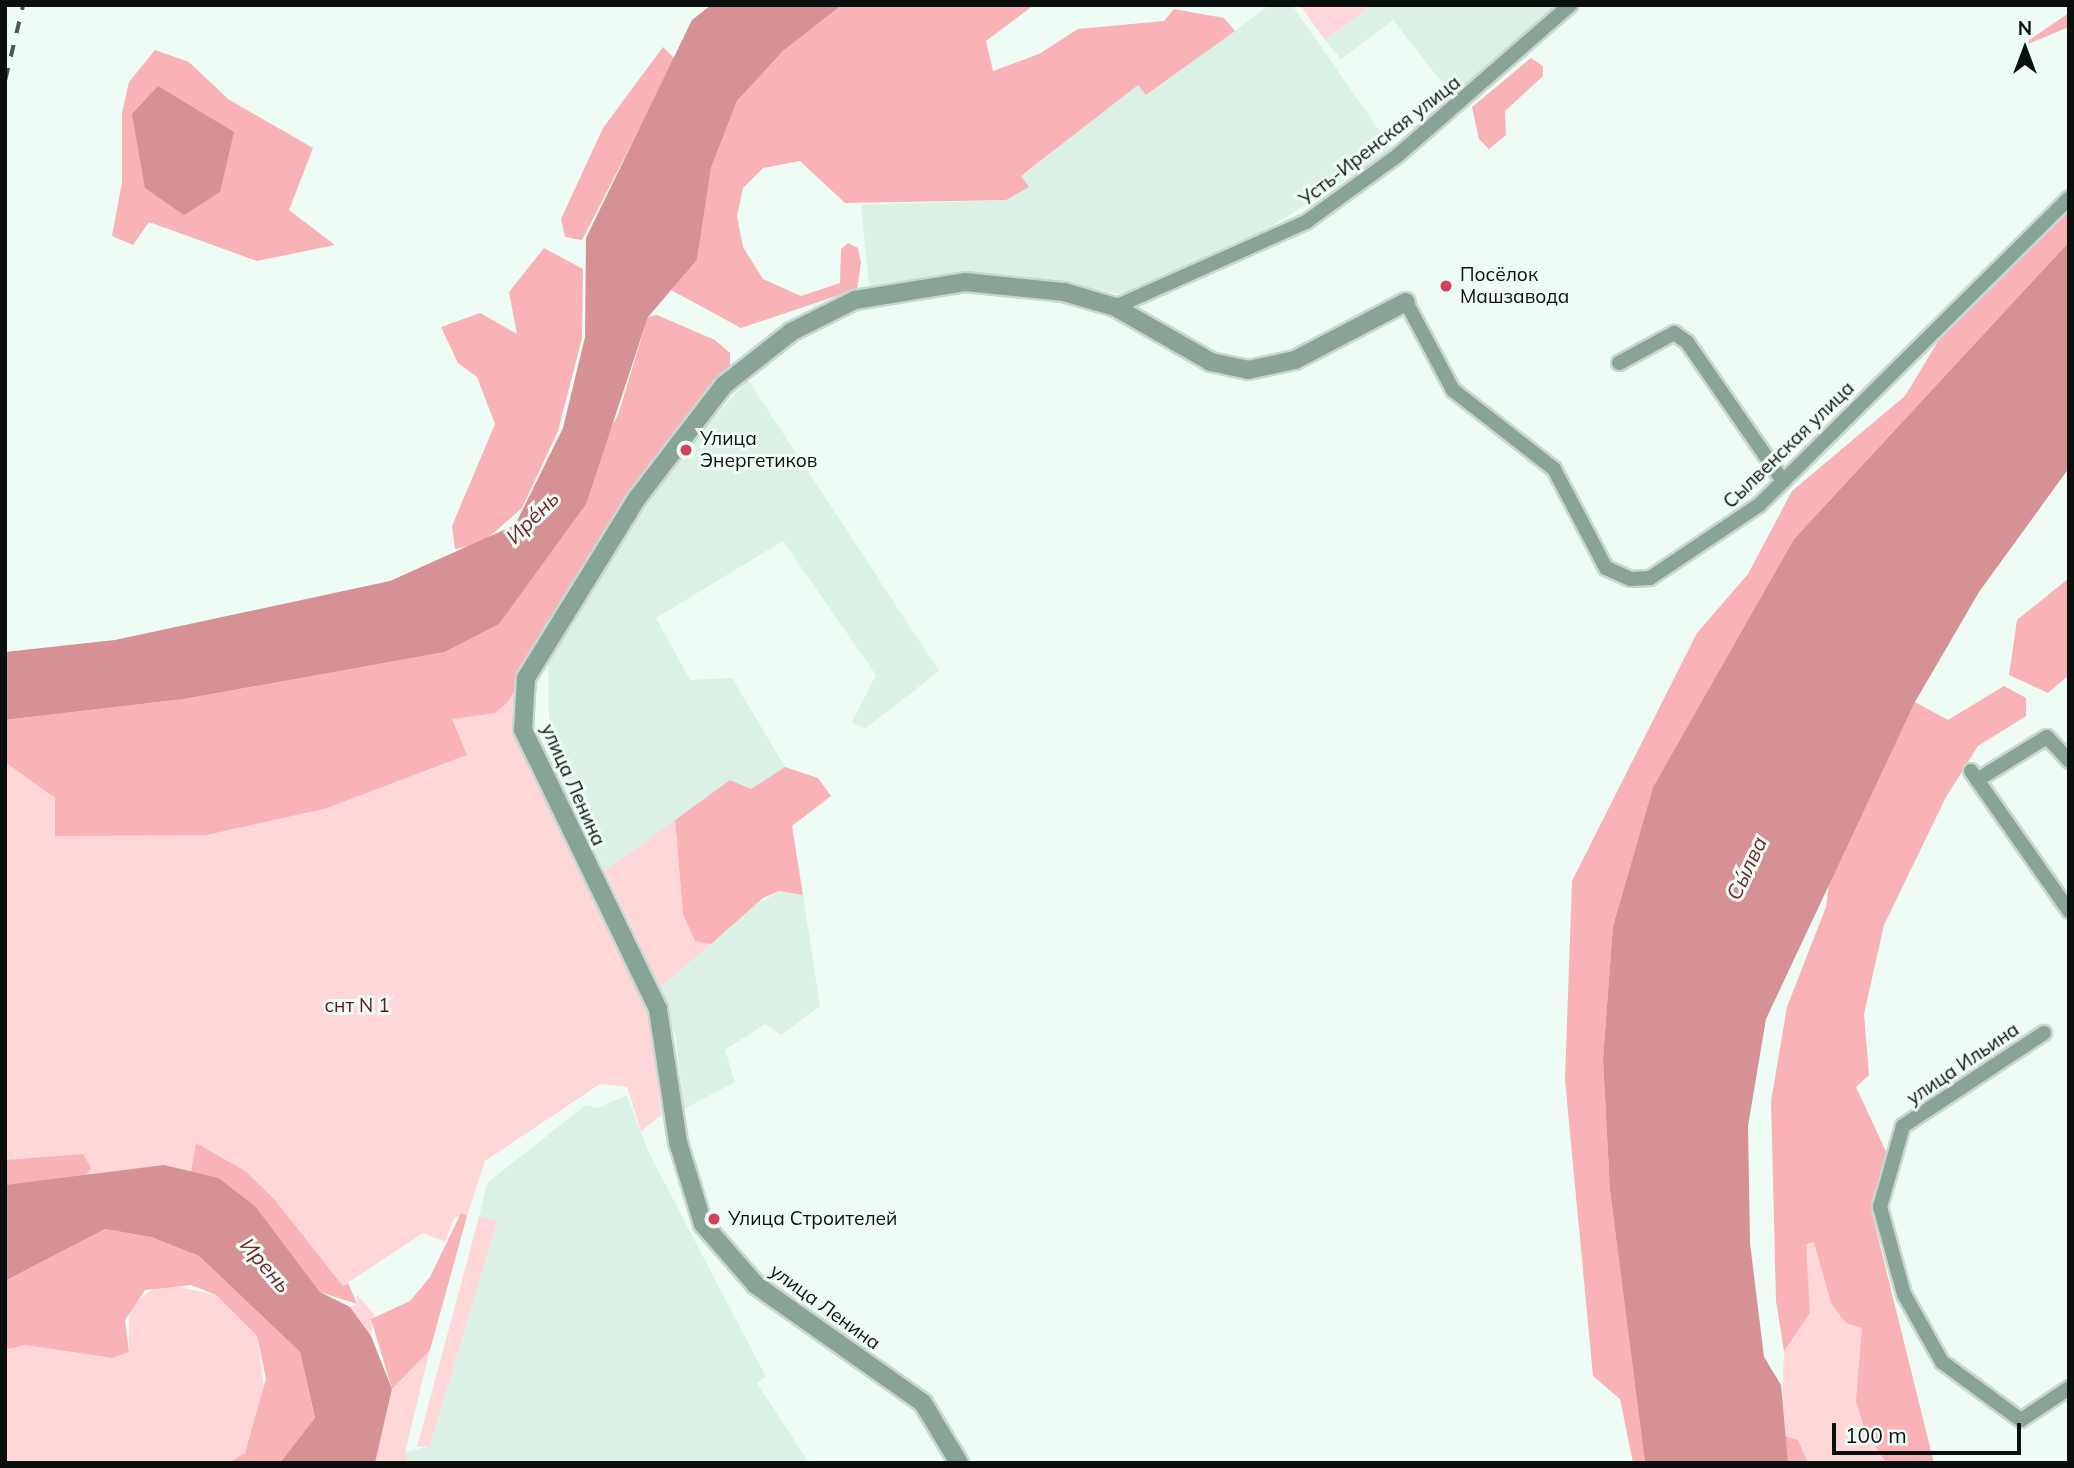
<!DOCTYPE html>
<html>
<head>
<meta charset="utf-8">
<style>
  body { margin:0 }
  #map { position:relative; width:2074px; height:1468px; overflow:hidden; background:#eefcf5; font-family:Mulish,sans-serif }
  div>[style] { position:absolute }
  [style*='--x'] { left:calc(var(--x)*1px); top:calc(var(--y)*1px); width:calc(var(--w)*1px); rotate:calc(var(--a)*1deg) }
  .built>* { inset:0; background:#dbf1e6 }
  .green>* { inset:0; background:#ffd7d8 }
  .forest>* { inset:0; background:#f9b2b5 }
  .water>* { inset:0; background:#d69194 }
  .roads { filter:drop-shadow(2px 0 #cad6d0) drop-shadow(-2px 0 #cad6d0) drop-shadow(0 2px #cad6d0) drop-shadow(0 -2px #cad6d0) }
  .minor>* { height:14px; margin:-7px; padding:0 7px; transform-origin:7px; border-radius:7px; background:#88a496 }
  .tertiary>* { height:18px; margin:-9px; padding:0 9px; transform-origin:9px; border-radius:9px; background:#88a496 }
  .rail>* { height:3.5px; margin-top:-1.75px; transform-origin:0; background:repeating-linear-gradient(90deg,#505753 0 12px,transparent 0 24px) }
  .dots>* { width:19px; height:19px; translate:-50% -50%; box-sizing:border-box; border:4px solid #eefcf5; border-radius:50% }
  span { translate:-50% -50%; white-space:nowrap; text-align:center; line-height:1.15; -webkit-text-stroke:6px #eefcf5; paint-order:stroke }
  .street-label { font-size:19px; color:#0b0f0d }
  .poi-label { font-size:19px; color:#0b0f0d }
  .left { translate:0 -50%; text-align:left }
  .park-label { font-size:19px; color:#651423 }
  .water-label { font-size:21px; color:#73212d; font-style:italic }
  .frame { position:absolute; inset:0; border:7px solid #0b0f0d; pointer-events:none }
  .north { position:absolute; left:1990px; top:14px; width:70px; height:70px; -webkit-text-stroke:5px #eefcf5; paint-order:stroke; rotate:0deg; font-size:19px; font-weight:700; line-height:28px; text-align:center; color:#0b0f0d }
  .north::after { content:''; display:block; margin:auto; width:24px; height:32px; background:#0b0f0d; clip-path:polygon(50% 0,100% 100%,50% 72%,0 100%) }
  .scale { position:absolute; left:1832px; top:1423px; width:189px; height:32px; box-sizing:border-box; border:4px solid #0b0f0d; border-top:0; padding-left:9px; font-size:21px; line-height:24px; white-space:nowrap; color:#0b0f0d; -webkit-text-stroke:5px #eefcf5; paint-order:stroke }
</style>
</head>
<body>
<div id="map">
  <div class="built">
    <i style="clip-path:polygon(1270px 5px,1292px 5px,1393px 150px,1243px 244px,1127px 295px,984px 274px,869px 286px,861px 205px,1006px 200px,1021px 177px,1138px 84px,1147px 95px)"></i>
    <i style="clip-path:polygon(1372px 5px,1563px 5px,1455px 99px,1393px 20px,1341px 59px,1325px 40px)"></i>
    <i style="clip-path:polygon(748px 380px,939px 671px,865px 729px,852px 722px,876px 675px,783px 541px,656px 618px,690px 680px,732px 678px,785px 767px,751px 789px,730px 780px,605px 871px,565px 784px,549px 720px,548px 653px,682px 453px)"></i>
    <i style="clip-path:polygon(779px 891px,803px 895px,820px 1006px,781px 1035px,765px 1024px,725px 1050px,735px 1082px,684px 1109px,676px 1038px,660px 987px,746px 911px)"></i>
    <i style="clip-path:polygon(627px 1095px,648px 1151px,766px 1377px,757px 1383px,809px 1463px,408px 1463px,405px 1452px,430px 1446px,497px 1221px,479px 1217px,487px 1183px,586px 1105px,598px 1108px)"></i>
  </div>
  <div class="green">
    <i style="clip-path:polygon(1300px 5px,1372px 5px,1325px 40px)"></i>
    <i style="clip-path:polygon(517px 683px,517px 728px,527px 760px,638px 987px,652px 1029px,661px 1115px,641px 1131px,627px 1087px,600px 1084px,485px 1161px,467px 1216px,455px 1217px,445px 1242px,423px 1233px,343px 1286px,275px 1200px,197px 1143px,191px 1172px,164px 1165px,84px 1179px,91px 1168px,83px 1155px,5px 1160px,5px 762px,55px 798px,207px 835px,324px 809px,467px 755px,451px 719px,508px 702px)"></i>
    <i style="clip-path:polygon(675px 820px,683px 914px,695px 940px,711px 944px,660px 987px,605px 871px)"></i>
    <i style="clip-path:polygon(479px 1217px,497px 1221px,430px 1446px,417px 1447px)"></i>
    <i style="clip-path:polygon(1815px 1242px,1831px 1303px,1862px 1328px,1865px 1430px,1886px 1463px,1808px 1463px,1798px 1441px,1781px 1435px,1784px 1351px,1810px 1313px,1805px 1243px)"></i>
    <i style="clip-path:polygon(162px 1283px,216px 1295px,257px 1336px,265px 1397px,245px 1453px,228px 1463px,5px 1463px,5px 1350px,25px 1345px,111px 1358px,129px 1352px,129px 1306px)"></i>
    <i style="clip-path:polygon(357px 1295px,374px 1314px,371px 1336px,350px 1307px,357px 1304px)"></i>
    <i style="clip-path:polygon(430px 1350px,405px 1452px,408px 1463px,375px 1463px,393px 1387px)"></i>
  </div>
  <div class="forest">
    <i style="clip-path:polygon(842px 5px,1034px 5px,986px 41px,993px 71px,1039px 54px,1078px 29px,1164px 21px,1174px 9px,1224px 18px,1235px 31px,1146px 95px,1138px 85px,1021px 176px,1029px 187px,1006px 200px,845px 203px,800px 161px,763px 168px,743px 188px,737px 216px,743px 247px,763px 279px,801px 296px,840px 283px,841px 249px,848px 243px,858px 248px,861px 263px,857px 289px,741px 328px,671px 290px,697px 260px,711px 168px,737px 101px,783px 51px)"></i>
    <i style="clip-path:polygon(2069px 13px,2069px 27px,2028px 44px,2029px 40px)"></i>
    <i style="clip-path:polygon(663px 47px,675px 59px,582px 240px,565px 237px,561px 219px,603px 128px)"></i>
    <i style="clip-path:polygon(155px 50px,189px 62px,228px 99px,313px 148px,289px 210px,335px 245px,257px 261px,149px 222px,133px 245px,112px 236px,122px 182px,122px 113px,129px 82px)"></i>
    <i style="clip-path:polygon(1531px 58px,1543px 66px,1543px 76px,1505px 111px,1506px 135px,1489px 149px,1479px 139px,1472px 107px)"></i>
    <i style="clip-path:polygon(2069px 207px,2069px 242px,1794px 539px,1653px 787px,1613px 926px,1603px 1059px,1610px 1191px,1645px 1463px,1633px 1463px,1620px 1399px,1593px 1376px,1565px 1080px,1572px 881px,1697px 633px,1748px 574px,1792px 491px,1905px 396px,1940px 338px)"></i>
    <i style="clip-path:polygon(544px 248px,583px 269px,582px 338px,558px 431px,522px 508px,481px 544px,455px 549px,452px 526px,495px 424px,477px 377px,458px 363px,441px 327px,480px 313px,517px 334px,509px 292px)"></i>
    <i style="clip-path:polygon(657px 315px,715px 340px,730px 353px,730px 370px,693px 407px,622px 506px,508px 702px,495px 713px,452px 719px,467px 755px,324px 809px,207px 835px,55px 836px,55px 798px,5px 762px,5px 720px,184px 699px,445px 652px,499px 624px,618px 415px,648px 317px)"></i>
    <i style="clip-path:polygon(2069px 578px,2069px 675px,2048px 693px,2009px 675px,2017px 620px)"></i>
    <i style="clip-path:polygon(2004px 686px,2026px 698px,2026px 716px,1978px 746px,1946px 797px,1884px 925px,1864px 1014px,1869px 1075px,1856px 1087px,1888px 1156px,1871px 1209px,1934px 1463px,1886px 1463px,1865px 1430px,1856px 1401px,1862px 1328px,1846px 1323px,1831px 1303px,1814px 1242px,1806px 1244px,1810px 1313px,1784px 1351px,1776px 1301px,1771px 1101px,1787px 1007px,1826px 907px,1829px 883px,1915px 702px,1948px 720px)"></i>
    <i style="clip-path:polygon(785px 767px,818px 778px,831px 796px,792px 826px,803px 895px,779px 891px,763px 898px,711px 944px,695px 941px,683px 914px,675px 820px,730px 780px,751px 789px)"></i>
    <i style="clip-path:polygon(196px 1143px,245px 1171px,275px 1200px,343px 1286px,348px 1283px,357px 1304px,320px 1292px,256px 1207px,219px 1178px,191px 1172px)"></i>
    <i style="clip-path:polygon(83px 1154px,91px 1168px,84px 1179px,5px 1185px,5px 1160px)"></i>
    <i style="clip-path:polygon(461px 1213px,467px 1216px,430px 1350px,392px 1389px,371px 1319px,410px 1301px,430px 1277px)"></i>
    <i style="clip-path:polygon(105px 1229px,151px 1237px,199px 1256px,300px 1352px,315px 1419px,280px 1463px,228px 1463px,245px 1453px,266px 1379px,257px 1336px,216px 1295px,191px 1285px,145px 1290px,125px 1320px,129px 1352px,112px 1358px,25px 1345px,5px 1350px,5px 1281px)"></i>
    <i style="clip-path:polygon(1781px 1435px,1798px 1440px,1808px 1463px,1788px 1463px)"></i>
  </div>
  <div class="water">
    <i style="clip-path:polygon(711px 5px,842px 5px,783px 51px,737px 101px,711px 168px,697px 260px,648px 317px,586px 504px,499px 624px,445px 652px,184px 699px,5px 720px,5px 652px,115px 640px,390px 581px,515px 525px,563px 428px,585px 337px,586px 238px,692px 20px)"></i>
    <i style="clip-path:polygon(158px 86px,234px 132px,220px 192px,184px 215px,145px 188px,132px 114px)"></i>
    <i style="clip-path:polygon(2069px 242px,2069px 468px,1979px 592px,1915px 702px,1766px 1019px,1748px 1126px,1750px 1243px,1764px 1357px,1781px 1385px,1788px 1463px,1645px 1463px,1610px 1191px,1603px 1059px,1613px 926px,1653px 787px,1794px 539px)"></i>
    <i style="clip-path:polygon(164px 1165px,219px 1178px,256px 1207px,320px 1292px,350px 1307px,371px 1336px,392px 1389px,375px 1463px,280px 1463px,315px 1418px,300px 1352px,199px 1256px,151px 1237px,105px 1229px,5px 1281px,5px 1185px)"></i>
  </div>
  <div class="roads">
    <div class="minor">
      <i style="--x:1406;--y:302;--w:100;--a:61.9"></i>
      <i style="--x:1453;--y:390;--w:128;--a:38"></i>
      <i style="--x:1554;--y:469;--w:112;--a:62.3"></i>
      <i style="--x:1606;--y:568;--w:27;--a:24"></i>
      <i style="--x:1631;--y:579;--w:19;--a:-3"></i>
      <i style="--x:1650;--y:578;--w:131;--a:-33.8"></i>
      <i style="--x:1759;--y:505;--w:436;--a:-44.7"></i>
      <i style="--x:1115;--y:307;--w:209;--a:-24"></i>
      <i style="--x:1306;--y:222;--w:112;--a:-36"></i>
      <i style="--x:1397;--y:156;--w:230;--a:-41.1"></i>
      <i style="--x:1619;--y:363;--w:63;--a:-28.6"></i>
      <i style="--x:1674;--y:333;--w:16;--a:35"></i>
      <i style="--x:1687;--y:342;--w:169;--a:55.4"></i>
      <i style="--x:1971;--y:771;--w:171;--a:55"></i>
      <i style="--x:1977;--y:780;--w:82;--a:-31.6"></i>
      <i style="--x:2047;--y:737;--w:33;--a:47"></i>
      <i style="--x:2044;--y:1033;--w:169;--a:146.6"></i>
      <i style="--x:1903;--y:1126;--w:84;--a:105.9"></i>
      <i style="--x:1880;--y:1207;--w:90;--a:74.6"></i>
      <i style="--x:1904;--y:1294;--w:78;--a:60.8"></i>
      <i style="--x:1942;--y:1362;--w:98;--a:36.3"></i>
      <i style="--x:2021;--y:1420;--w:58;--a:-33.7"></i>
    </div>
    <div class="tertiary">
      <i style="--x:959;--y:1463;--w:70;--a:-121"></i>
      <i style="--x:923;--y:1403;--w:204;--a:-144.8"></i>
      <i style="--x:756;--y:1285;--w:81;--a:-131"></i>
      <i style="--x:703;--y:1224;--w:86;--a:-107"></i>
      <i style="--x:678;--y:1142;--w:134;--a:-98.6"></i>
      <i style="--x:658;--y:1009;--w:310;--a:-115.8"></i>
      <i style="--x:523;--y:730;--w:52;--a:-86.7"></i>
      <i style="--x:526;--y:678;--w:213;--a:-58.3"></i>
      <i style="--x:638;--y:497;--w:141;--a:-52.5"></i>
      <i style="--x:724;--y:385;--w:85;--a:-38.3"></i>
      <i style="--x:791;--y:332;--w:72;--a:-26.6"></i>
      <i style="--x:855;--y:300;--w:111;--a:-9.3"></i>
      <i style="--x:965;--y:282;--w:100;--a:5.8"></i>
      <i style="--x:1064;--y:292;--w:53;--a:16.4"></i>
      <i style="--x:1115;--y:307;--w:111;--a:29.8"></i>
      <i style="--x:1211;--y:362;--w:38;--a:12"></i>
      <i style="--x:1248;--y:370;--w:48;--a:-12"></i>
      <i style="--x:1295;--y:360;--w:125;--a:-27.6"></i>
    </div>
  </div>
  <div class="rail">
    <i style="--x:5;--y:80;--w:77;--a:-76.5"></i>
  </div>
  <div class="dots">
    <i style="left:1446px;top:286px;background:#d24258"></i>
    <i style="left:686px;top:450px;background:#d24258"></i>
    <i style="left:714px;top:1219px;background:#d24258"></i>
  </div>
  <div class="street-label">
    <span style="left:1380px;top:141px;rotate:-38deg">Усть-Иренская улица</span>
    <span style="left:1789px;top:445px;rotate:-44deg">Сылвенская улица</span>
    <span style="left:573px;top:785px;rotate:66deg">улица Ленина</span>
    <span style="left:1963px;top:1064px;rotate:-34deg">улица Ильина</span>
    <span style="left:825px;top:1307px;rotate:36deg">улица Ленина</span>
  </div>
  <div class="poi-label">
    <span class="left" style="left:1460px;top:286px">Посёлок<br>Машзавода</span>
    <span class="left" style="left:700px;top:450px">Улица<br>Энергетиков</span>
    <span class="left" style="left:728px;top:1219px">Улица Строителей</span>
  </div>
  <div class="park-label">
    <span style="left:357px;top:1006px">снт N 1</span>
  </div>
  <div class="water-label">
    <span style="left:532px;top:517px;rotate:-45deg">Ире́нь</span>
    <span style="left:1746px;top:868px;rotate:-65deg">Сы́лва</span>
    <span style="left:266px;top:1265px;rotate:49deg">Ирень</span>
  </div>
  <div class="frame"></div>
  <div class="north">N</div>
  <div class="scale">100 m</div>
</div>
</body>
</html>
